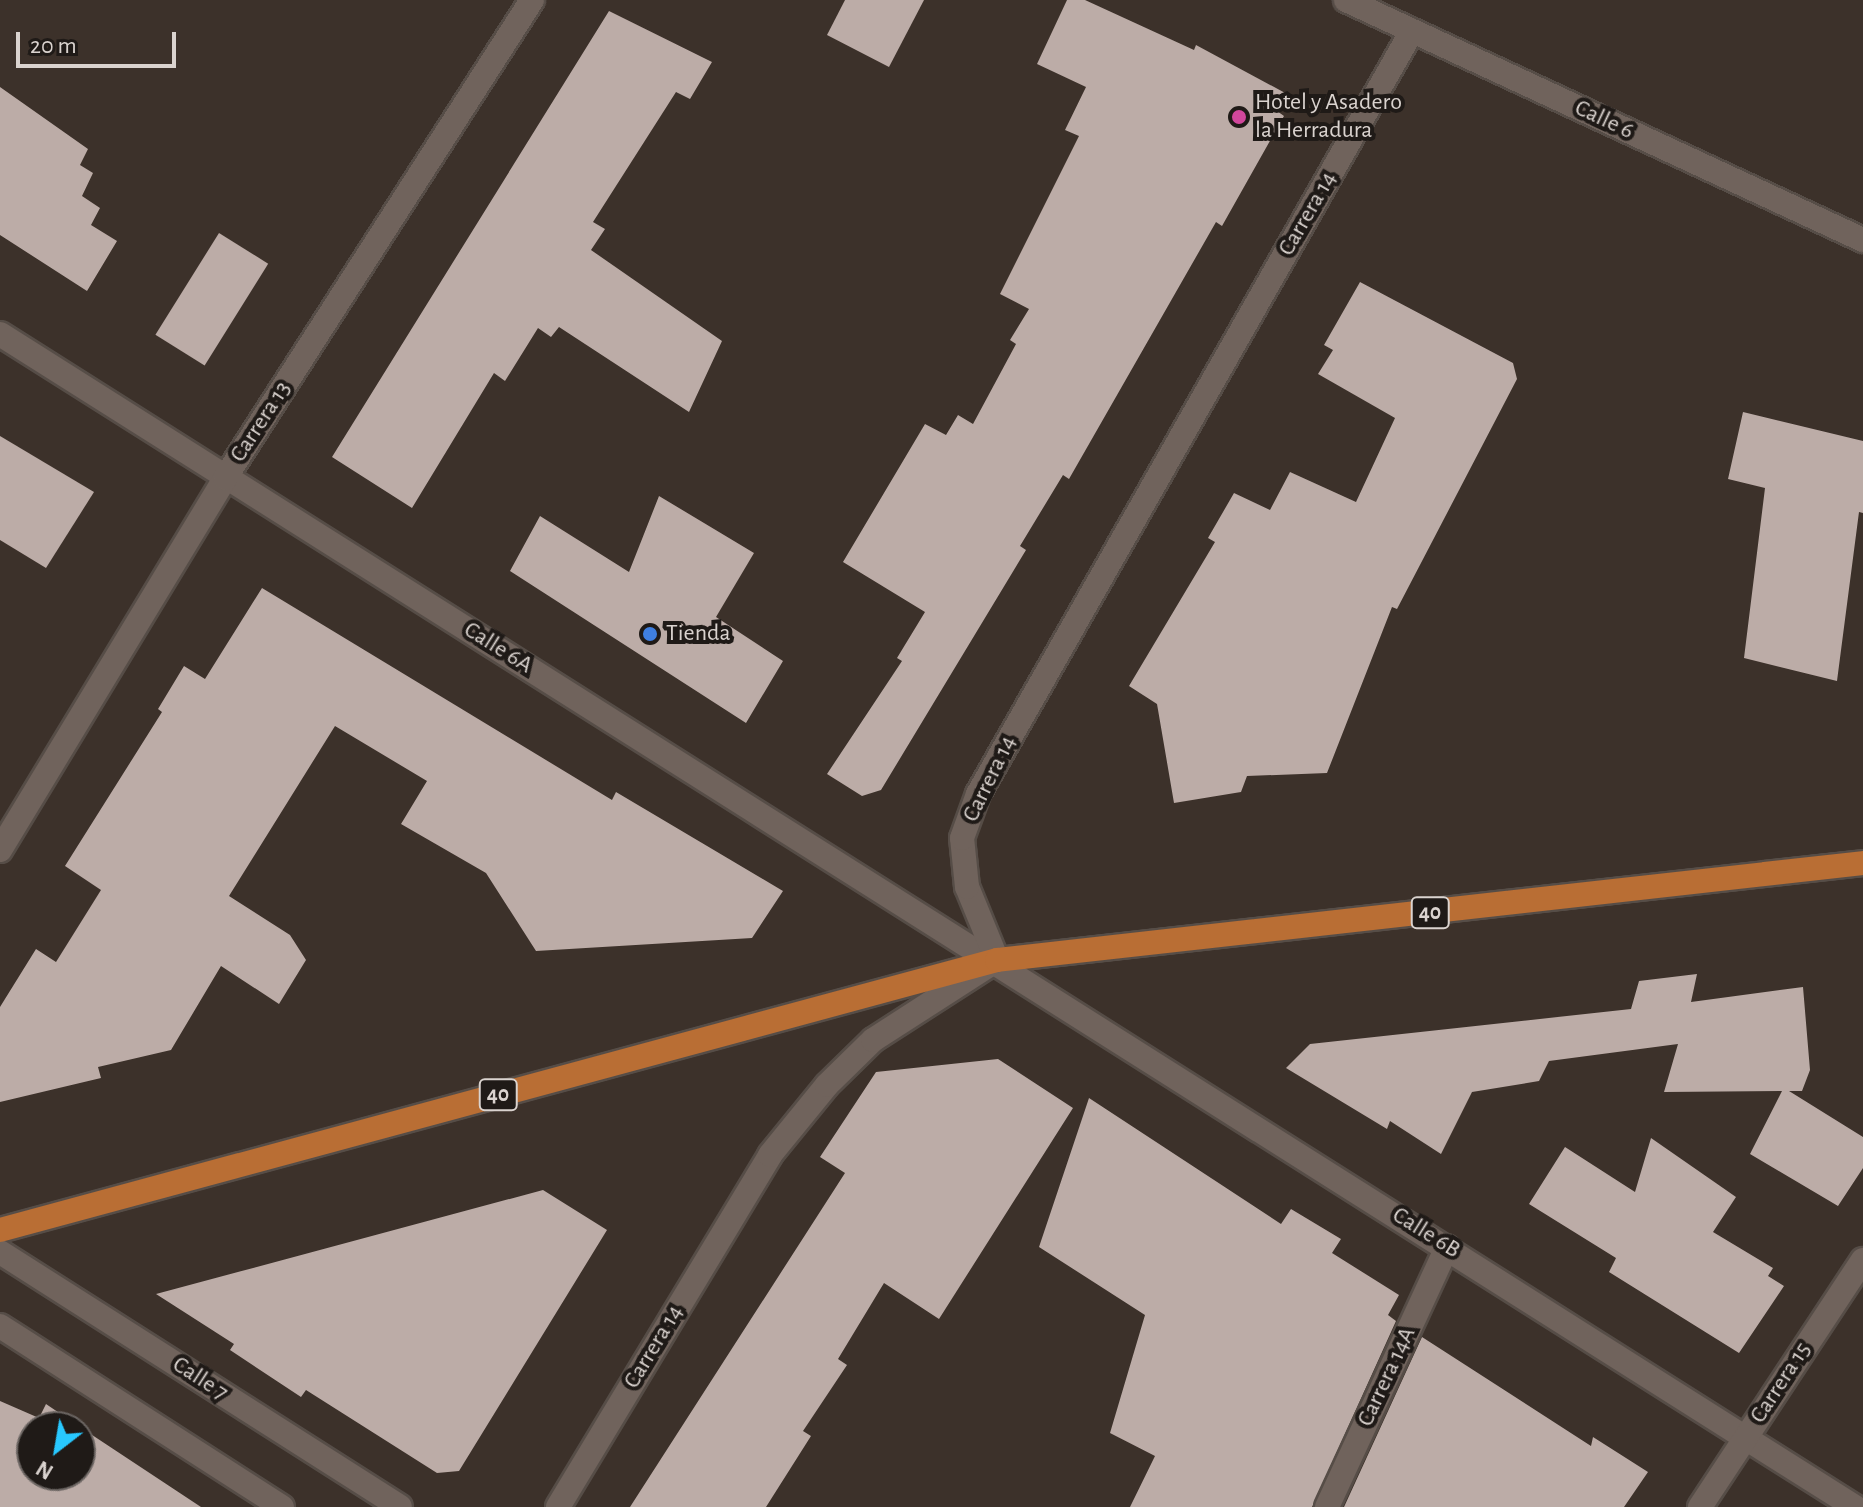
<!DOCTYPE html>
<html>
<head>
<meta charset="utf-8">
<style>
  body { margin:0 }
  #map { position:relative; width:1863px; height:1507px; overflow:hidden; background:#3c312a; font-family:"Alegreya Sans",sans-serif }
  div>[style] { position:absolute }
  [style*='--x'] { left:calc(var(--x)*1px); top:calc(var(--y)*1px); width:calc(var(--w)*1px); rotate:calc(var(--a)*1deg) }
  .building>* { inset:0; background:#bcaca7; transform-origin:0 0 }
  .roads { filter:drop-shadow(2px 0 #564d47) drop-shadow(-2px 0 #564d47) drop-shadow(0 2px #564d47) drop-shadow(0 -2px #564d47) }
  .minor>* { height:24px; margin:-12px; padding:0 12px; transform-origin:12px; border-radius:12px; background:#70635c }
  .tertiary>* { height:24px; margin:-12px; padding:0 12px; transform-origin:12px; border-radius:12px; background:#70635c }
  .trunk>* { height:24px; margin:-12px; padding:0 12px; transform-origin:12px; border-radius:12px; background:#b96e34 }
  .dots>* { width:22px; height:22px; translate:-50% -50%; box-sizing:border-box; border:4px solid #1f1a17; border-radius:50% }
  span { translate:-50% -50%; white-space:nowrap; text-align:center; line-height:1.15; -webkit-text-stroke:8px #1f1a17; paint-order:stroke }
  .shield-label span { padding:2px 6px; background:#1f1a17; border:2px solid; border-radius:6px; -webkit-text-stroke-width:0 }
  .shield-label { font-size:22px; color:#dad3cf; font-weight:700 }
  .poi-label { font-size:24px; color:#dad3cf }
  .left { translate:0 -50%; text-align:left }
  .street-label { font-size:24px; color:#dad3cf }
  .north { position:absolute; left:16px; top:1411px; width:80px; height:80px; box-sizing:border-box; background:#1f1a17; border:2px solid #6a6461; border-radius:50%; rotate:211deg; font-size:22px; font-weight:700; line-height:32px; text-align:center; color:#dad3cf }
  .north::after { content:''; display:block; margin:auto; width:28px; height:36px; background:#28c8ff; clip-path:polygon(50% 0,100% 100%,50% 72%,0 100%) }
  .scale { position:absolute; left:16px; top:32px; width:160px; height:36px; box-sizing:border-box; border:4px solid #dad3cf; border-top:0; padding-left:10px; font-size:24px; line-height:28px; white-space:nowrap; color:#dad3cf; -webkit-text-stroke:6px #1f1a17; paint-order:stroke }
</style>
</head>
<body>
<div id="map">
  <div class="building">
    <i style="clip-path:polygon(845px 0,924px 0,889px 67px,827px 35px)"></i>
    <i style="clip-path:polygon(1067px 0,1085px 0,1194px 50px,1196px 45px,1287px 94px,1277px 111px,1284px 116px,1222px 226px,1216px 222px,1069px 479px,1063px 475px,1020px 546px,1026px 550px,881px 790px,862px 796px,827px 774px,902px 661px,897px 658px,925px 612px,843px 562px,925px 424px,946px 435px,958px 415px,973px 424px,1016px 344px,1010px 340px,1029px 309px,1000px 294px,1079px 136px,1065px 130px,1086px 87px,1037px 64px)"></i>
    <i style="clip-path:polygon(609px 11px,712px 62px,690px 99px,676px 92px,593px 222px,605px 229px,591px 250px,722px 341px,689px 412px,559px 327px,551px 337px,538px 328px,505px 381px,494px 373px,412px 508px,332px 457px)"></i>
    <i style="clip-path:polygon(0 87px,88px 149px,80px 165px,93px 173px,82px 196px,100px 208px,91px 225px,117px 241px,87px 291px,0 235px)"></i>
    <i style="left:219px;top:233px;width:58px;height:120px;rotate:32deg"></i>
    <i style="clip-path:polygon(1360px 282px,1513px 363px,1517px 379px,1397px 609px,1392px 607px,1327px 773px,1247px 776px,1241px 792px,1174px 803px,1157px 704px,1129px 686px,1215px 542px,1208px 538px,1234px 493px,1270px 510px,1290px 472px,1356px 502px,1395px 418px,1318px 374px,1333px 350px,1324px 345px)"></i>
    <i style="clip-path:polygon(1743px 412px,1863px 441px,1863px 513px,1859px 512px,1837px 681px,1744px 658px,1765px 488px,1728px 479px)"></i>
    <i style="clip-path:polygon(0 436px,94px 492px,46px 568px,0 540px)"></i>
    <i style="clip-path:polygon(659px 496px,754px 553px,716px 617px,783px 661px,746px 723px,510px 571px,540px 516px,629px 572px)"></i>
    <i style="clip-path:polygon(262px 588px,612px 800px,616px 792px,783px 891px,752px 938px,536px 951px,486px 873px,401px 824px,427px 781px,335px 726px,229px 896px,290px 935px,306px 960px,279px 1004px,221px 966px,171px 1050px,98px 1067px,101px 1078px,0 1102px,0 1007px,36px 949px,56px 962px,101px 890px,65px 866px,162px 712px,158px 709px,184px 666px,205px 679px)"></i>
    <i style="clip-path:polygon(1697px 974px,1691px 1002px,1803px 987px,1810px 1070px,1802px 1091px,1789px 1091px,1863px 1137px,1863px 1168px,1838px 1206px,1750px 1154px,1782px 1091px,1664px 1092px,1678px 1044px,1549px 1061px,1539px 1081px,1472px 1092px,1441px 1154px,1390px 1121px,1387px 1129px,1286px 1068px,1310px 1044px,1631px 1009px,1639px 981px)"></i>
    <i style="clip-path:polygon(998px 1059px,1073px 1108px,939px 1319px,884px 1283px,838px 1359px,847px 1365px,803px 1431px,811px 1436px,766px 1507px,630px 1507px,845px 1173px,820px 1157px,876px 1072px)"></i>
    <i style="clip-path:polygon(1089px 1098px,1281px 1224px,1291px 1209px,1341px 1239px,1332px 1253px,1399px 1295px,1388px 1315px,1396px 1321px,1312px 1507px,1130px 1507px,1155px 1456px,1110px 1433px,1145px 1315px,1039px 1247px)"></i>
    <i style="clip-path:polygon(1651px 1138px,1736px 1197px,1713px 1232px,1773px 1268px,1768px 1276px,1784px 1286px,1739px 1353px,1609px 1272px,1616px 1258px,1529px 1204px,1565px 1147px,1635px 1192px)"></i>
    <i style="clip-path:polygon(543px 1190px,607px 1230px,459px 1471px,437px 1473px,306px 1390px,301px 1397px,230px 1350px,234px 1344px,156px 1294px)"></i>
    <i style="clip-path:polygon(1422px 1337px,1591px 1446px,1593px 1437px,1648px 1472px,1624px 1507px,1344px 1507px)"></i>
    <i style="clip-path:polygon(0 1401px,39px 1418px,46px 1404px,80px 1427px,32px 1427px,32px 1475px,80px 1475px,80px 1427px,201px 1507px,0 1507px)"></i>
  </div>
  <div class="roads">
    <div class="minor">
      <i style="--x:0;--y:334;--w:2195;--a:32.31"></i>
      <i style="--x:0;--y:850;--w:435;--a:-58.8"></i>
      <i style="--x:225;--y:478;--w:568;--a:-57.29"></i>
      <i style="--x:997;--y:960;--w:79;--a:-112.3"></i>
      <i style="--x:967;--y:887;--w:49;--a:-95.8"></i>
      <i style="--x:962;--y:838;--w:47;--a:-70"></i>
      <i style="--x:978;--y:794;--w:878;--a:-60.37"></i>
      <i style="--x:558;--y:1507;--w:411;--a:-58.9"></i>
      <i style="--x:770;--y:1155;--w:90;--a:-50.8"></i>
      <i style="--x:827;--y:1085;--w:64;--a:-44.4"></i>
      <i style="--x:873;--y:1040;--w:140;--a:-32.8"></i>
      <i style="--x:1327;--y:1507;--w:286;--a:-65.2"></i>
      <i style="--x:1700;--y:1507;--w:296;--a:-56.6"></i>
    </div>
    <div class="tertiary">
      <i style="--x:1346;--y:0;--w:570;--a:24.9"></i>
      <i style="--x:0;--y:1252;--w:474;--a:32.5"></i>
      <i style="--x:0;--y:1326;--w:335;--a:32.7"></i>
    </div>
    <div class="trunk">
      <i style="--x:0;--y:1230;--w:1033;--a:-15.15"></i>
      <i style="--x:997;--y:960;--w:871;--a:-6.39"></i>
    </div>
  </div>
  <div class="dots">
    <i style="left:1239px;top:117px;background:#d1479c"></i>
    <i style="left:650px;top:634px;background:#3f7fe0"></i>
  </div>
  <div class="shield-label">
    <span style="left:1430px;top:913px">40</span>
    <span style="left:498px;top:1095px">40</span>
  </div>
  <div class="poi-label">
    <span class="left" style="left:1255px;top:117px">Hotel y Asadero<br>la Herradura</span>
    <span class="left" style="left:666px;top:634px">Tienda</span>
  </div>
  <div class="street-label">
    <span style="left:1604px;top:120px;rotate:25deg">Calle 6</span>
    <span style="left:1308px;top:214px;rotate:-60deg">Carrera 14</span>
    <span style="left:261px;top:422px;rotate:-57deg">Carrera 13</span>
    <span style="left:498px;top:648px;rotate:32deg">Calle 6A</span>
    <span style="left:990px;top:779px;rotate:-64deg">Carrera 14</span>
    <span style="left:1426px;top:1233px;rotate:32deg">Calle 6B</span>
    <span style="left:654px;top:1347px;rotate:-59deg">Carrera 14</span>
    <span style="left:1387px;top:1377px;rotate:-65deg">Carrera 14A</span>
    <span style="left:200px;top:1379px;rotate:33deg">Calle 7</span>
    <span style="left:1781px;top:1383px;rotate:-57deg">Carrera 15</span>
  </div>
  <div class="north">N</div>
  <div class="scale">20 m</div>
</div>
</body>
</html>
